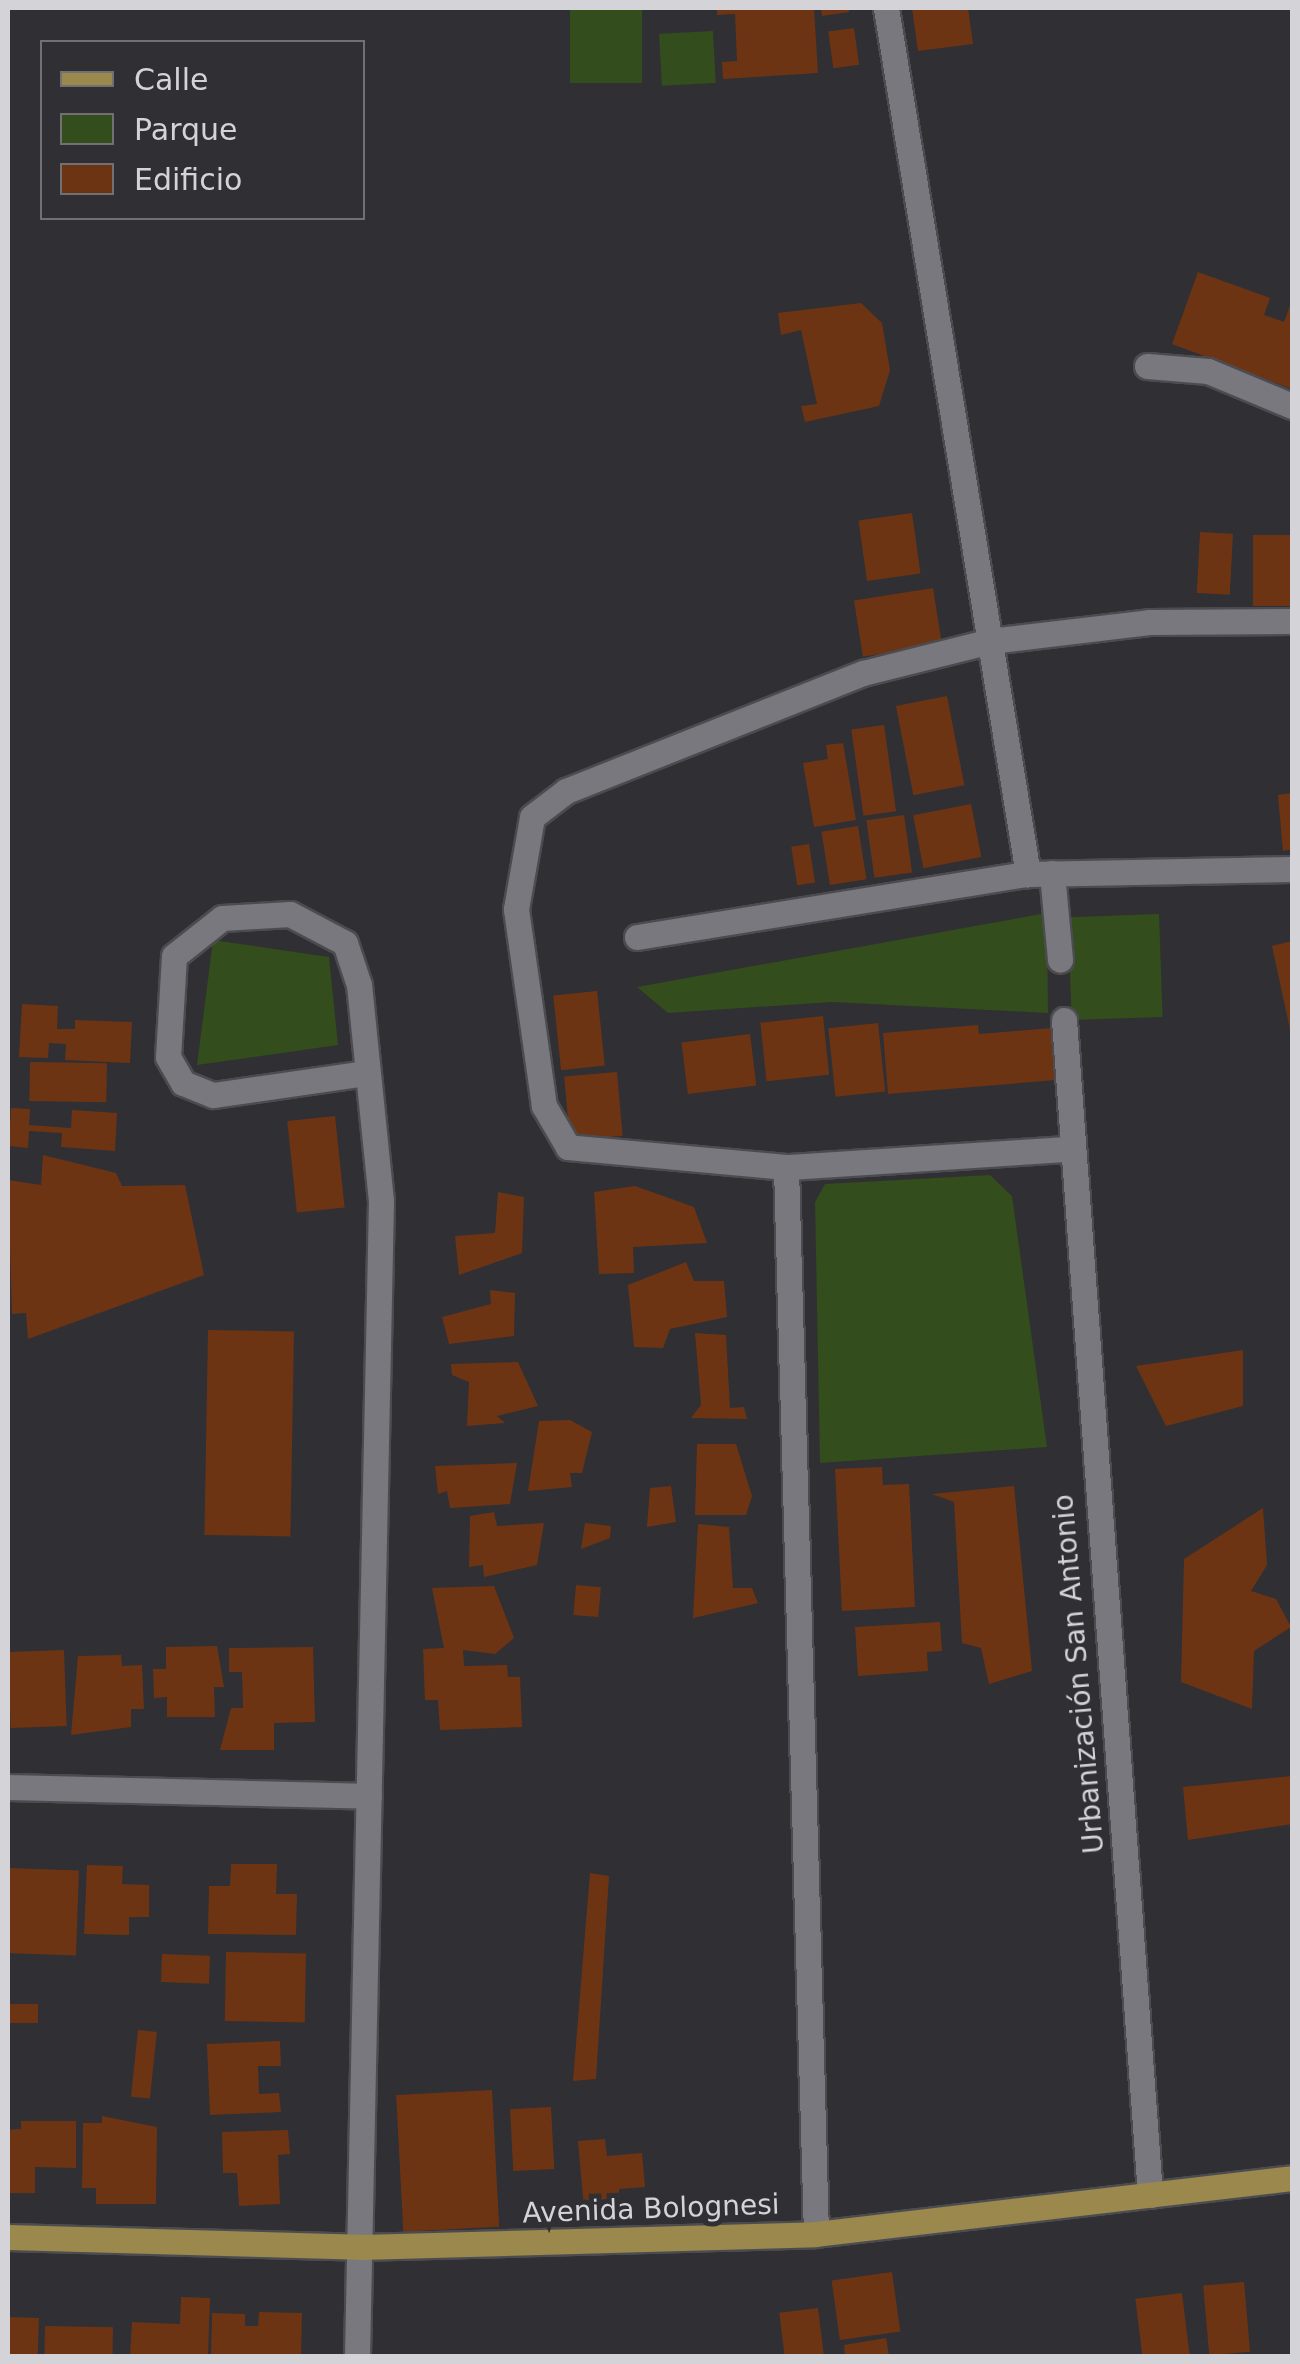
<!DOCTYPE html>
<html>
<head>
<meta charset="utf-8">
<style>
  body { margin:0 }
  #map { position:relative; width:1300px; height:2364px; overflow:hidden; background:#2f2f34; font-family:"DejaVu Sans",sans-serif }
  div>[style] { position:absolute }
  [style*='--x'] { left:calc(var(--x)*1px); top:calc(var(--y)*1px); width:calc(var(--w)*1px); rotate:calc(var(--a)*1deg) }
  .green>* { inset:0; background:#334d1c; transform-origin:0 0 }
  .building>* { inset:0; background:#6d3414; transform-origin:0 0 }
  .roads { filter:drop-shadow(2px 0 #4c4c50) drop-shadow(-2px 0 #4c4c50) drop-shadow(0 2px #4c4c50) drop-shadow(0 -2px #4c4c50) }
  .minor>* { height:25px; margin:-12.5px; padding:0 12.5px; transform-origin:12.5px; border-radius:12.5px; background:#79787e }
  .major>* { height:25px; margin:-12.5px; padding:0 12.5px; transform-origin:12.5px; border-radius:12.5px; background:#9a884d }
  span { translate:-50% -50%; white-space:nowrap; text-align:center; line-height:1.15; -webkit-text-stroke:10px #2f2f34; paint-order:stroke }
  .street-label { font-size:28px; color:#d4d3d7 }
  .frame { position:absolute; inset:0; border:10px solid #d4d3d7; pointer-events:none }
  .legend { position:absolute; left:40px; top:40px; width:325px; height:180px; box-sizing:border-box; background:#2f2f34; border:2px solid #717175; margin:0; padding:12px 18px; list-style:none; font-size:30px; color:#d4d3d7 }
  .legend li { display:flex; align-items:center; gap:20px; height:50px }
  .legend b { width:50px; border:2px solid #717175 }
</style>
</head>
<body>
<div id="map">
  <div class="green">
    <i style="left:570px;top:8px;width:72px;height:75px"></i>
    <i style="left:713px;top:31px;width:52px;height:54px;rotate:87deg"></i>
    <i style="clip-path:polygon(1047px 913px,1048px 1013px,832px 1002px,668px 1013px,637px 987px)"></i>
    <i style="left:1159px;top:914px;width:103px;height:91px;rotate:88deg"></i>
    <i style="clip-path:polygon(213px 940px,329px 957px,338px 1045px,197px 1065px)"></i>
    <i style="clip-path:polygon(990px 1175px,1012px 1196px,1047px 1447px,820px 1463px,815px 1202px,825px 1184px)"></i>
  </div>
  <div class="building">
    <i style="clip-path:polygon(717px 8px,814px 8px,818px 73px,723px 79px,722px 62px,737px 61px,735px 14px,717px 15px)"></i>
    <i style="clip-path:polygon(821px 8px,849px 8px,849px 12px,822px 16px)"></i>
    <i style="clip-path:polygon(912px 8px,968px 8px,973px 44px,918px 51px)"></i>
    <i style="left:854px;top:28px;width:37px;height:26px;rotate:82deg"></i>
    <i style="clip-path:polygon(1198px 272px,1270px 298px,1264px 315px,1284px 322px,1292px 300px,1292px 389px,1172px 344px)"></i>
    <i style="clip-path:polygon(861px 303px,882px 323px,890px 370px,879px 406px,805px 422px,801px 406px,817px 404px,801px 330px,781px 335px,778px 313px)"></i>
    <i style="left:912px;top:513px;width:61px;height:54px;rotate:82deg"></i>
    <i style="left:1200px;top:532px;width:33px;height:61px;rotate:3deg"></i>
    <i style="left:1292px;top:535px;width:71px;height:39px;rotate:90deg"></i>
    <i style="left:933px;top:588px;width:57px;height:80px;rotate:81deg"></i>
    <i style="left:947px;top:696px;width:91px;height:52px;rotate:79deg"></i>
    <i style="left:884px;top:725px;width:87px;height:33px;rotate:82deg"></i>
    <i style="clip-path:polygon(843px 743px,856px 820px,814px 827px,803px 763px,828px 759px,826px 745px)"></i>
    <i style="clip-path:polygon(1292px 793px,1292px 849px,1283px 851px,1278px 795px)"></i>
    <i style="left:971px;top:804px;width:54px;height:59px;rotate:79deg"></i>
    <i style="left:904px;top:815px;width:58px;height:38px;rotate:82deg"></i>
    <i style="left:858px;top:826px;width:54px;height:37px;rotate:81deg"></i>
    <i style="left:809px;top:844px;width:39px;height:18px;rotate:81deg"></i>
    <i style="clip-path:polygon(1292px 941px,1292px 1034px,1291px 1034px,1272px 946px)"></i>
    <i style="left:597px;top:991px;width:75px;height:44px;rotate:84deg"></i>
    <i style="clip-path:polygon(22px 1004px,58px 1006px,57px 1029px,75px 1029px,75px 1020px,132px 1022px,130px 1063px,65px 1060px,66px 1044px,49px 1043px,48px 1058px,19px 1057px)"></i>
    <i style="left:823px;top:1016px;width:59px;height:63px;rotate:84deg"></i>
    <i style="left:878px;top:1023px;width:69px;height:50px;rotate:84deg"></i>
    <i style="clip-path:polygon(978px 1025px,979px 1034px,1052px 1028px,1056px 1080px,888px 1094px,883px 1033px)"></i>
    <i style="left:750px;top:1034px;width:52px;height:69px;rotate:83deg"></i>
    <i style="left:30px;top:1062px;width:77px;height:39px;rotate:1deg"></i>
    <i style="left:617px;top:1072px;width:64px;height:53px;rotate:85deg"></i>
    <i style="clip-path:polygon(11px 1108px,30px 1109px,29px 1125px,71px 1128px,72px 1110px,117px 1113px,115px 1151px,61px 1147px,62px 1133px,29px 1131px,28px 1148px,9px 1146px)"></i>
    <i style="left:335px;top:1116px;width:92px;height:48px;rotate:84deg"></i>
    <i style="clip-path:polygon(43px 1155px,116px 1173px,122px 1186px,185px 1185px,204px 1275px,28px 1339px,26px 1313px,12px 1314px,8px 1180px,41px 1185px)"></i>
    <i style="clip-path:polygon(635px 1186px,694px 1207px,707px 1243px,633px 1247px,634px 1273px,599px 1274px,594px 1192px)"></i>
    <i style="clip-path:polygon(498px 1192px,524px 1197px,522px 1253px,459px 1275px,455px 1236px,495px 1233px)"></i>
    <i style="clip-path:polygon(686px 1262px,694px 1281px,724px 1281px,727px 1317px,670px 1329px,663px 1348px,634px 1347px,628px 1285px)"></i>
    <i style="clip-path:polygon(490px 1290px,515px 1293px,514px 1336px,449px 1344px,442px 1317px,491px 1304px)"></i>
    <i style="left:208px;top:1330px;width:86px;height:205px;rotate:1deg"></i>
    <i style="clip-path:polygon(695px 1333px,726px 1335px,730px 1408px,744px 1407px,747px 1419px,691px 1418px,701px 1405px)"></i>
    <i style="clip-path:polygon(1243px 1350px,1243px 1406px,1166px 1426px,1136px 1366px)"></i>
    <i style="clip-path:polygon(518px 1362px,538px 1406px,497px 1416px,505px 1423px,467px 1426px,469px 1382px,452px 1375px,451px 1364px)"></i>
    <i style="clip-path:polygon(570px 1420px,592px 1432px,582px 1473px,570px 1473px,572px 1487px,528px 1491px,539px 1421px)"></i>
    <i style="clip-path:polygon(697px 1444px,736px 1444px,752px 1496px,746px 1515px,695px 1515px)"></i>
    <i style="clip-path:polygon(517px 1463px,510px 1504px,450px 1508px,447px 1491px,438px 1494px,435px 1466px)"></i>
    <i style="clip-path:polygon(882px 1467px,883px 1485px,909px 1484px,915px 1607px,842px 1611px,835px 1469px)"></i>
    <i style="clip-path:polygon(671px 1486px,676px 1522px,647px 1527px,650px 1488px)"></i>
    <i style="clip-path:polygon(1014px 1486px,1032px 1671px,989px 1684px,981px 1648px,962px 1643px,954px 1502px,932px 1494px)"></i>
    <i style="clip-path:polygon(1263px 1508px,1267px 1565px,1251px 1591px,1276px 1599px,1291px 1627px,1254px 1651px,1252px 1709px,1181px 1682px,1184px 1559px)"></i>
    <i style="clip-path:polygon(494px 1512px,497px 1526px,544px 1523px,537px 1565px,484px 1577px,483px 1565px,469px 1567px,470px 1516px)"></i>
    <i style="clip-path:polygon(585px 1523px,611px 1526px,610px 1538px,581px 1549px)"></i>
    <i style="clip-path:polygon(698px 1524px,729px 1527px,733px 1588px,752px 1588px,758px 1603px,693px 1618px)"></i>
    <i style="left:576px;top:1585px;width:25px;height:30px;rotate:5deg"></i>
    <i style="clip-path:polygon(494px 1586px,514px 1638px,495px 1654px,463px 1650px,464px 1666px,507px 1665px,508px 1677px,520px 1677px,522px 1727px,440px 1730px,438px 1700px,425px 1700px,423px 1649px,444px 1648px,432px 1588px)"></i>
    <i style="clip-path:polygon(940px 1622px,942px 1651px,927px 1652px,928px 1671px,858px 1676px,855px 1627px)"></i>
    <i style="clip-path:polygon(217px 1646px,224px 1687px,214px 1687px,215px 1717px,167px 1717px,167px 1697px,154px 1698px,153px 1669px,166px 1669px,166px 1647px)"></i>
    <i style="clip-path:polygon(313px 1647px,315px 1722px,274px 1723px,274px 1750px,220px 1750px,231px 1708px,243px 1708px,242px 1672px,229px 1672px,229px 1648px)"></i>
    <i style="left:64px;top:1650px;width:76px;height:56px;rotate:88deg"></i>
    <i style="clip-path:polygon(121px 1655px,122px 1666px,142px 1665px,144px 1709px,131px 1709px,131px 1727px,71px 1735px,78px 1656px)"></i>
    <i style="clip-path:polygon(1292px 1776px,1292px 1824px,1188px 1840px,1183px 1787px)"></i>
    <i style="clip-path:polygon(231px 1864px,277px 1864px,276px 1894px,297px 1894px,296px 1935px,208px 1934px,209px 1886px,230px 1886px)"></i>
    <i style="clip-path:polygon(87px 1865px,123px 1866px,122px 1884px,149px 1885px,149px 1917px,129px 1917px,129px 1935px,84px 1934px)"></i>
    <i style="left:8px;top:1868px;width:71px;height:85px;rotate:2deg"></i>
    <i style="clip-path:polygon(590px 1873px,609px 1876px,596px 2079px,573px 2081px)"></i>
    <i style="left:226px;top:1952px;width:80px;height:69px;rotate:1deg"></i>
    <i style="left:162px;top:1954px;width:48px;height:28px;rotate:2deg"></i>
    <i style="left:8px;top:2004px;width:30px;height:19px"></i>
    <i style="left:138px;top:2030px;width:19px;height:67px;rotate:6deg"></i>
    <i style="clip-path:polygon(280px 2041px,281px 2066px,258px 2066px,259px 2094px,279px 2093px,281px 2112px,210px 2115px,207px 2044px)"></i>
    <i style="left:492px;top:2090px;width:137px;height:96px;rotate:87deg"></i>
    <i style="left:551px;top:2107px;width:62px;height:41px;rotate:87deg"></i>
    <i style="clip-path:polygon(102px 2116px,157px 2127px,156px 2204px,96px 2204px,96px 2188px,82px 2188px,83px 2123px,102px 2123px)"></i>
    <i style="clip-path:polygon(21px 2121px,76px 2121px,76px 2168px,35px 2167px,35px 2193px,8px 2193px,8px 2130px,21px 2129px)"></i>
    <i style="clip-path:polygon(288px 2130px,290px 2154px,278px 2155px,280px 2204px,239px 2206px,237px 2173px,223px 2173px,222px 2132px)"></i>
    <i style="clip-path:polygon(605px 2139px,607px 2156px,642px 2153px,645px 2187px,619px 2189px,620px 2206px,584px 2209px,578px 2141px)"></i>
    <i style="left:892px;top:2272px;width:60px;height:61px;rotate:82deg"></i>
    <i style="left:1244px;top:2282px;width:70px;height:41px;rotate:85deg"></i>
    <i style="left:1182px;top:2293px;width:64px;height:47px;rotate:83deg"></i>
    <i style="clip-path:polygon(181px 2297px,210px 2298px,208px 2356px,130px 2356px,132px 2322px,180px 2324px)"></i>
    <i style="left:818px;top:2308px;width:48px;height:39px;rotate:83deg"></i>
    <i style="clip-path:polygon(259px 2312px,302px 2313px,301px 2356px,211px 2356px,212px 2313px,245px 2314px,245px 2326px,258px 2326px)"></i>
    <i style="left:8px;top:2317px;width:31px;height:39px;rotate:2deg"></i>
    <i style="left:45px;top:2326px;width:68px;height:30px;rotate:1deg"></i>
    <i style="clip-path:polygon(886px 2338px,889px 2356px,845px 2356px,844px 2345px)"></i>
  </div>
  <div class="roads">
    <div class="minor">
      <i style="--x:886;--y:8;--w:878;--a:80.69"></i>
      <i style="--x:1147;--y:366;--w:61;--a:4.7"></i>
      <i style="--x:1208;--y:371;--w:91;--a:22.6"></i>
      <i style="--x:1052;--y:873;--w:87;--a:84.7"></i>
      <i style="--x:637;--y:937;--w:396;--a:-9.2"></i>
      <i style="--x:1028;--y:874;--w:264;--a:-1.1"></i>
      <i style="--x:1064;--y:1020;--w:1178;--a:85.81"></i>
      <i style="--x:1067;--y:1149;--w:282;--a:176.3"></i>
      <i style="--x:786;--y:1167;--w:219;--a:-174.8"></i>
      <i style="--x:568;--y:1147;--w:48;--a:-120.3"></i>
      <i style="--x:544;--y:1106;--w:199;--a:-98.1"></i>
      <i style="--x:516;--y:909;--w:93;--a:-80.1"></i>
      <i style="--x:532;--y:817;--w:43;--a:-37.4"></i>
      <i style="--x:566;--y:791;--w:320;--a:-21.7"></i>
      <i style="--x:863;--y:673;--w:131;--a:-14.1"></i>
      <i style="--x:990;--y:641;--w:160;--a:-6.8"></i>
      <i style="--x:1149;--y:622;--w:143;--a:-0.4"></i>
      <i style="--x:786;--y:1167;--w:1067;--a:88.39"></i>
      <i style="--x:8;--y:1787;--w:361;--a:1.4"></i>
      <i style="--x:357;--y:2356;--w:1155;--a:-88.81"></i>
      <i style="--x:381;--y:1201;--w:217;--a:-95.8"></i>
      <i style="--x:359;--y:985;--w:44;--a:-108.4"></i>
      <i style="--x:345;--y:943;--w:62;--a:-152.2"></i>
      <i style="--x:290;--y:914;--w:68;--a:176.6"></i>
      <i style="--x:222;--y:918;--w:61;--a:141.6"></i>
      <i style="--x:174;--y:956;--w:101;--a:93.4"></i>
      <i style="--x:168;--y:1057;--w:30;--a:60"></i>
      <i style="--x:183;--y:1083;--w:32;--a:22"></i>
      <i style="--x:213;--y:1095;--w:155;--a:-8.2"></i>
    </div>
    <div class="major">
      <i style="--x:8;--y:2237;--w:352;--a:1.6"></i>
      <i style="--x:360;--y:2247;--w:456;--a:-1.6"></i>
      <i style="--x:816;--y:2234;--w:479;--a:-6.7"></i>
    </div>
  </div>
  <div class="street-label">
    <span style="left:1079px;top:1674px;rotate:-95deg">Urbanización San Antonio</span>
    <span style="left:651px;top:2209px;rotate:-2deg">Avenida Bolognesi</span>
  </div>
  <div class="frame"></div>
  <ul class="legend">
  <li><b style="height:12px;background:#9a884d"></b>Calle</li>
  <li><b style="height:28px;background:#334d1c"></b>Parque</li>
  <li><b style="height:28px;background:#6d3414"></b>Edificio</li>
  </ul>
</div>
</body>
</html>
